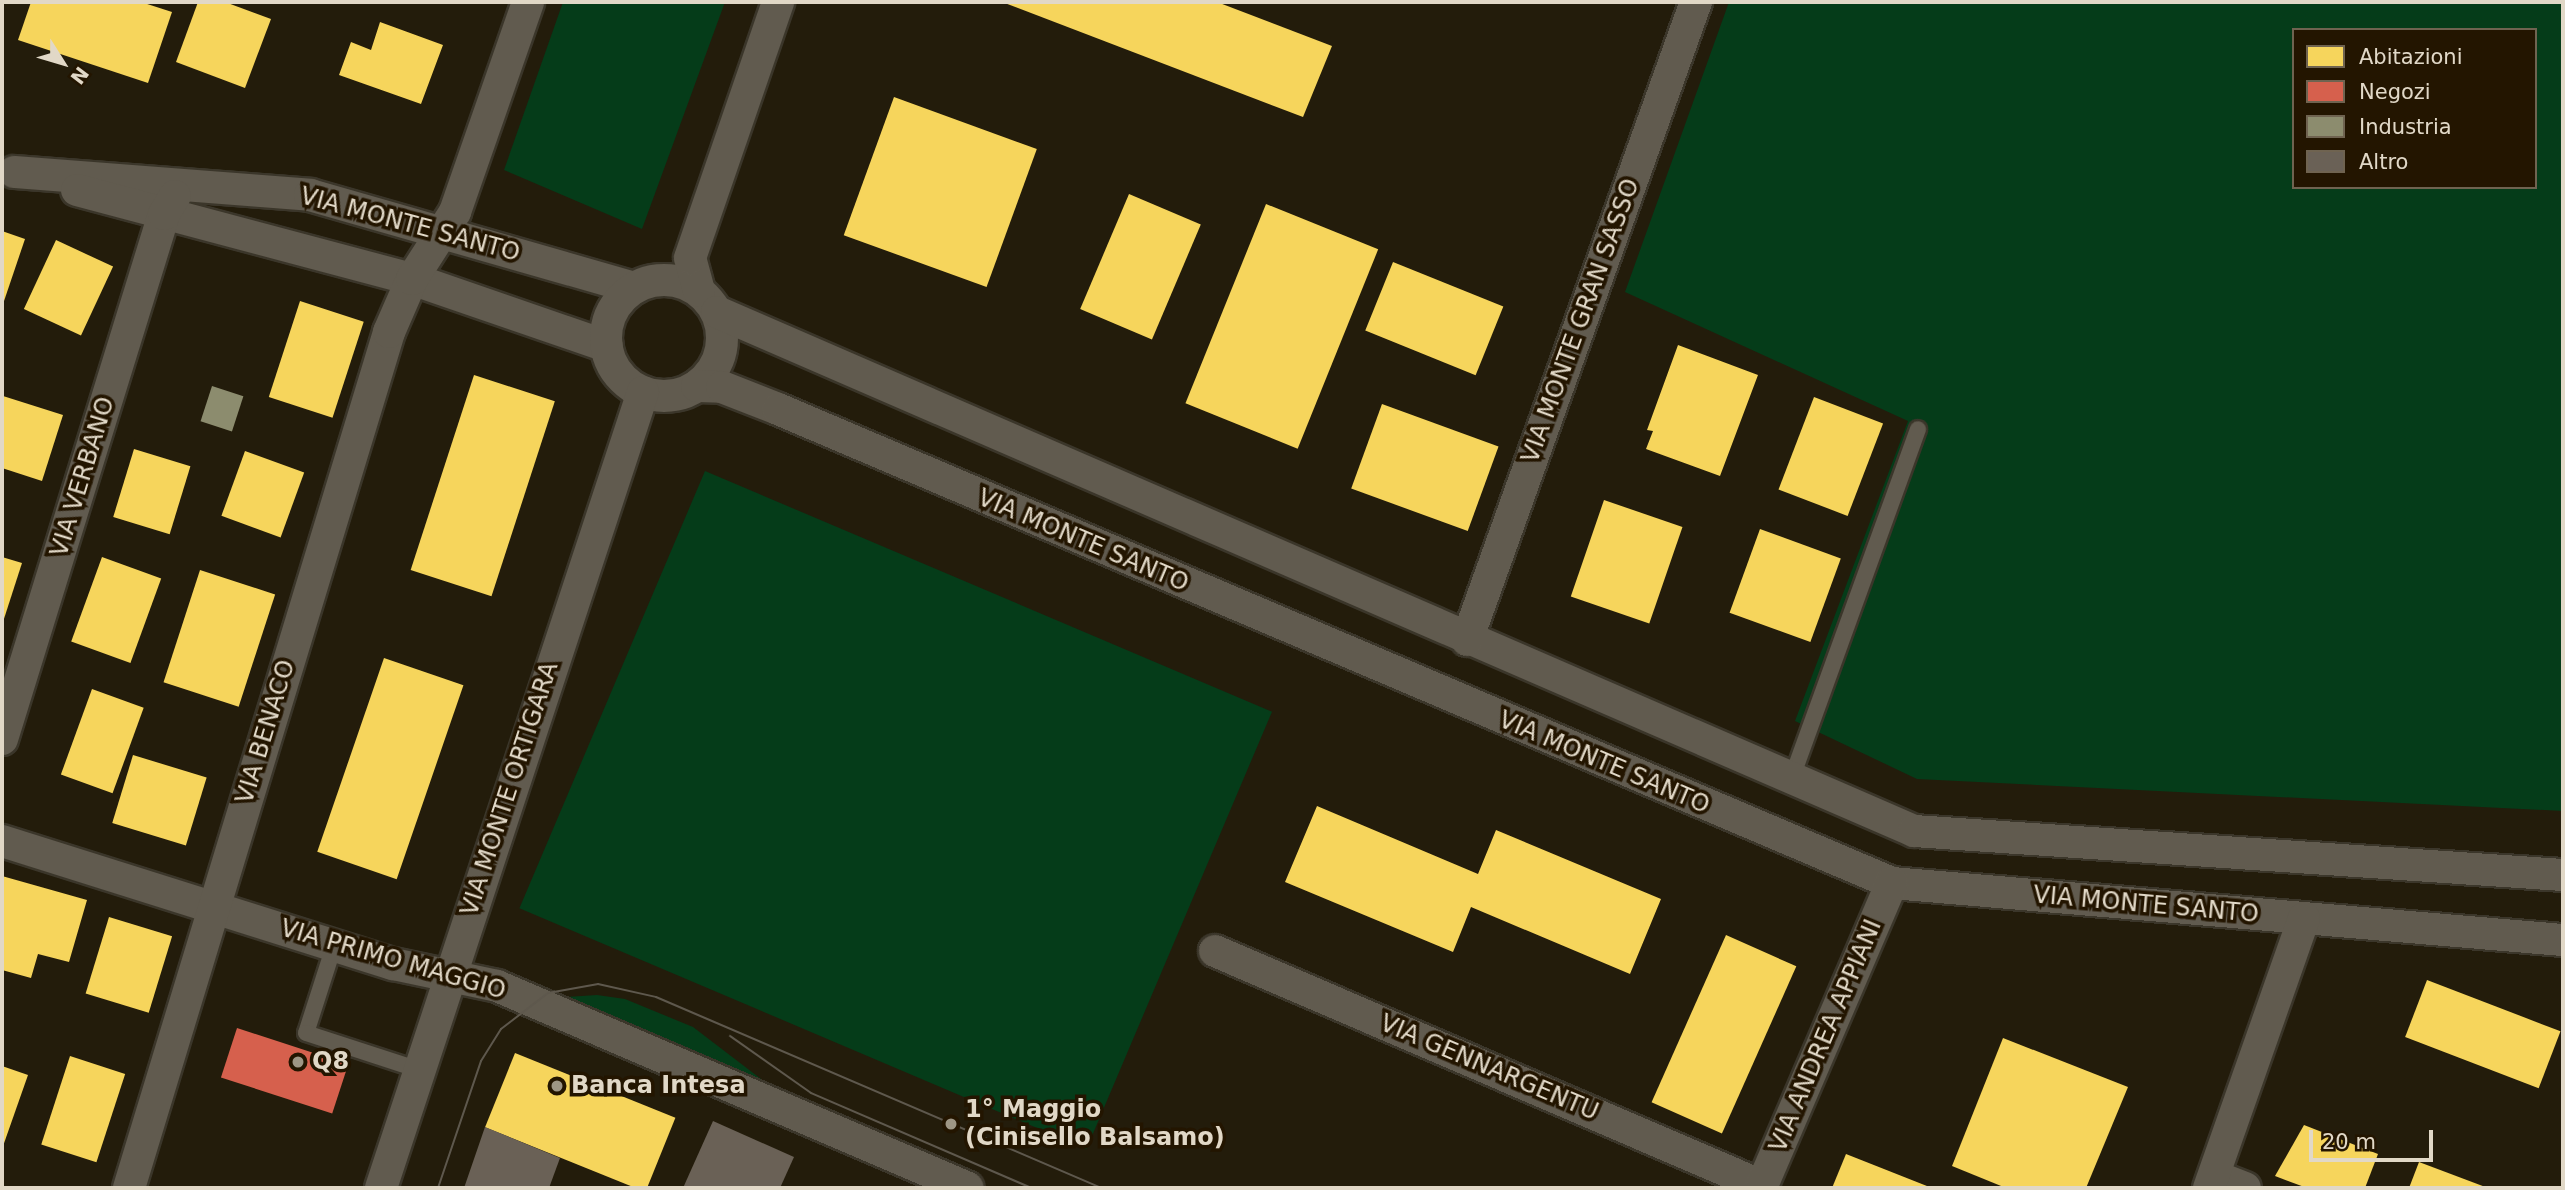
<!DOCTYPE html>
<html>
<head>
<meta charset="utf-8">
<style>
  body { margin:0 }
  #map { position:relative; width:2565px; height:1190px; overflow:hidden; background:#231c0b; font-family:"DejaVu Sans",sans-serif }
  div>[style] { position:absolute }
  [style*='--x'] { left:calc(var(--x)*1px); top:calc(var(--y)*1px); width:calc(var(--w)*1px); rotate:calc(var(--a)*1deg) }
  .green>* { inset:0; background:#053c19; transform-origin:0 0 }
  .homes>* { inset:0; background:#f6d55c; transform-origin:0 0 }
  .shops>* { inset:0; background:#d6604d; transform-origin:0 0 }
  .industry>* { inset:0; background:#8c8c6e; transform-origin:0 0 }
  .building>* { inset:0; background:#6a6156 }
  .roads { filter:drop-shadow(2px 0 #3b362a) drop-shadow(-2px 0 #3b362a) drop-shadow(0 2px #3b362a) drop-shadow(0 -2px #3b362a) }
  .service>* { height:16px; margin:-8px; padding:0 8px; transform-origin:8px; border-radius:8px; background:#615b4f }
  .minor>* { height:32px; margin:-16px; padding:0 16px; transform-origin:16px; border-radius:16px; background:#615b4f }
  .minor>.ring { margin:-16px; padding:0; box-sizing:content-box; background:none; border:32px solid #615b4f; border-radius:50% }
  .tram>* { height:2px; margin:-1px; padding:0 1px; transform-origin:1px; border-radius:1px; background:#5e584d }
  .dots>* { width:19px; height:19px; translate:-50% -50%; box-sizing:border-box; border:4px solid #231500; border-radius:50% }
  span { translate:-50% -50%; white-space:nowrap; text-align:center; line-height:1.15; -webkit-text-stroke:7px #231500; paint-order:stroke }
  .street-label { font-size:24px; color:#e1d8c7 }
  .poi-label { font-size:24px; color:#e1d8c7; font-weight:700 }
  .left { translate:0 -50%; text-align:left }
  .frame { position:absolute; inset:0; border:4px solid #e1d8c7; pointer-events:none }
  .legend { position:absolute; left:2292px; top:28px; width:245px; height:161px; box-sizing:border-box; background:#231500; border:2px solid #6f6350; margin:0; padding:9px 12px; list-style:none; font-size:21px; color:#e1d8c7 }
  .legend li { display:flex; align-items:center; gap:14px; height:35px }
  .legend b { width:35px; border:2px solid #6f6350 }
  .north { position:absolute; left:28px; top:28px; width:70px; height:70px; -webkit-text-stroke:5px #231500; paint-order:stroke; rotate:127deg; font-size:19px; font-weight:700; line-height:28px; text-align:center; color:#e1d8c7 }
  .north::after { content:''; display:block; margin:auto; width:24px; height:32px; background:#e1d8c7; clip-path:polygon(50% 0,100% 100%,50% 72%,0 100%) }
  .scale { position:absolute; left:2309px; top:1130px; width:124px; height:32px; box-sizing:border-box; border:4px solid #e1d8c7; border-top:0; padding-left:9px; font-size:21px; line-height:24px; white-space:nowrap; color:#e1d8c7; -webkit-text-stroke:5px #231500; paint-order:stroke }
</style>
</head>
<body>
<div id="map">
  <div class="green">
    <i style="clip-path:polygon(563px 2px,725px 2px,642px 229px,504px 170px)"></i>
    <i style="clip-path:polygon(evenodd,1729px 2px,2563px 2px,2563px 811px,1917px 779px,1795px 721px,1908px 421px,1625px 292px,1729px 2px,2294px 30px,2535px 30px,2535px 187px,2294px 187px,2294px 30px)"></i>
    <i style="left:705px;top:471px;width:616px;height:475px;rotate:23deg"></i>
    <i style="clip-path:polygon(597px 995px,625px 999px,693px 1027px,769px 1085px,566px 997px)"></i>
  </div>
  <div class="homes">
    <i style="clip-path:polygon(31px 2px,141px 2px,172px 12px,148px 83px,18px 40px)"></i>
    <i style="clip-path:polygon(198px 2px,225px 2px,271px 19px,245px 88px,176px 62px)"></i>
    <i style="clip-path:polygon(1002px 2px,1217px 2px,1332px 46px,1303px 117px)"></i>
    <i style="clip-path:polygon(380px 22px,443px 45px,421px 104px,339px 75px,351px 42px,371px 50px)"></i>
    <i style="left:894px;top:97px;width:152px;height:147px;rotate:20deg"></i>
    <i style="left:1129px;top:194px;width:78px;height:125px;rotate:23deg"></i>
    <i style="left:1266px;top:204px;width:121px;height:215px;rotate:22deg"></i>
    <i style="clip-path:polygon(2px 231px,25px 239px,2px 307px)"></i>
    <i style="left:56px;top:240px;width:63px;height:76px;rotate:25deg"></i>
    <i style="left:1393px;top:262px;width:119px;height:74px;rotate:22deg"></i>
    <i style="left:300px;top:301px;width:67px;height:101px;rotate:18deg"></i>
    <i style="clip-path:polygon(1678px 345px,1758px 375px,1720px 476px,1646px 449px,1653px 431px,1647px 430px)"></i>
    <i style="left:474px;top:375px;width:85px;height:205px;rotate:18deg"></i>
    <i style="clip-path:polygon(3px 396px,63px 415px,42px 481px,2px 468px)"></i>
    <i style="left:1814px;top:397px;width:74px;height:99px;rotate:21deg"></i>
    <i style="left:1382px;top:404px;width:124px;height:90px;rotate:20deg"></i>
    <i style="left:134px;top:449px;width:59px;height:71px;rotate:17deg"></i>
    <i style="left:245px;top:451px;width:63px;height:69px;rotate:20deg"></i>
    <i style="left:1604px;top:500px;width:83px;height:102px;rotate:19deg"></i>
    <i style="left:1760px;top:529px;width:86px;height:89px;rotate:20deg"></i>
    <i style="clip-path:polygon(2px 557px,22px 563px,2px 625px)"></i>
    <i style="left:102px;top:557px;width:63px;height:90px;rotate:20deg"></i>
    <i style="left:200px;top:570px;width:79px;height:118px;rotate:18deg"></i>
    <i style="left:384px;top:658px;width:84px;height:205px;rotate:19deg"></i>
    <i style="left:92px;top:689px;width:55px;height:91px;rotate:20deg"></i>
    <i style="left:133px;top:755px;width:77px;height:71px;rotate:17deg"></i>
    <i style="clip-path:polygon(1317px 806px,1478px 874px,1496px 830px,1661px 899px,1630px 974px,1471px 907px,1453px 952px,1285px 882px)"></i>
    <i style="clip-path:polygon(2px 876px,87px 900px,69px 962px,38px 954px,31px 978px,2px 970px)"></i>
    <i style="left:109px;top:917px;width:66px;height:80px;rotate:17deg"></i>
    <i style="left:1726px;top:935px;width:77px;height:183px;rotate:24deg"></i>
    <i style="left:2427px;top:980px;width:143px;height:61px;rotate:21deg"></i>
    <i style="clip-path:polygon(2003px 1038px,2128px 1087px,2086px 1188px,2006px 1188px,1952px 1166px)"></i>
    <i style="left:515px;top:1053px;width:173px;height:80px;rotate:22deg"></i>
    <i style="left:70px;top:1056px;width:58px;height:93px;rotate:18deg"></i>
    <i style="clip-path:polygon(2px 1066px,28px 1075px,2px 1149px)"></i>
    <i style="clip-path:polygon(2304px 1125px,2378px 1154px,2365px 1188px,2307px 1188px,2275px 1176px)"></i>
    <i style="clip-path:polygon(1846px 1154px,1932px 1188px,1832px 1188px)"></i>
    <i style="clip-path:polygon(2419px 1162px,2488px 1188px,2409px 1188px)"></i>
  </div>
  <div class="shops">
    <i style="left:237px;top:1028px;width:117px;height:52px;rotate:18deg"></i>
  </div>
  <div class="industry">
    <i style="left:212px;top:386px;width:33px;height:37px;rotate:18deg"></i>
  </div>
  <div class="building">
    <i style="clip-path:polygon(713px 1121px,794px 1157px,780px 1188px,683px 1188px)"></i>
    <i style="clip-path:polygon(485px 1127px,560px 1158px,549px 1188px,464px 1188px)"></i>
  </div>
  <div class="roads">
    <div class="service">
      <i style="--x:1791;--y:780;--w:373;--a:-70.1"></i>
      <i style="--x:334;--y:946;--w:91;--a:107.8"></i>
      <i style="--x:306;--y:1033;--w:119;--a:18.1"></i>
    </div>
    <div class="minor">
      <i style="--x:14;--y:172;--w:297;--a:4.4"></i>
      <i style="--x:310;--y:195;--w:337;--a:16"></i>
      <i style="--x:77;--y:190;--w:347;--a:14.9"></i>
      <i style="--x:412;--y:279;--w:206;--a:19"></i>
      <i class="ring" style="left:606px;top:280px;width:84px;height:84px"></i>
      <i style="--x:699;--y:291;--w:34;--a:-105"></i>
      <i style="--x:690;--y:258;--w:271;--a:-71"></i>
      <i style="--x:717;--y:312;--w:1305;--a:23.44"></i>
      <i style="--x:1914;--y:831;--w:650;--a:3.88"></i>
      <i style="--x:697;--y:386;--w:25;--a:2"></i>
      <i style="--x:722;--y:387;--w:60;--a:21.4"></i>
      <i style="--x:778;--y:409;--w:1211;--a:23.05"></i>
      <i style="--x:1892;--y:883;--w:673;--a:4.86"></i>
      <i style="--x:1467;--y:640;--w:678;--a:-70.26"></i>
      <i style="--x:2;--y:739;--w:549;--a:-72.85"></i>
      <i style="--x:164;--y:214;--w:21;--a:-59"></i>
      <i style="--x:2;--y:841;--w:410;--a:17.5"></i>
      <i style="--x:393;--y:964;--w:106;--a:11.9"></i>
      <i style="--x:497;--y:986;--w:512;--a:23.21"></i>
      <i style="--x:1215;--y:951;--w:595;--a:23.25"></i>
      <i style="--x:2214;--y:1176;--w:33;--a:21"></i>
      <i style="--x:129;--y:1188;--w:895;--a:-73.1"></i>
      <i style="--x:389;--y:332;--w:58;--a:-66.5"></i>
      <i style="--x:412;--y:279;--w:80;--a:-57.3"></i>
      <i style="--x:455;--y:212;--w:222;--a:-70.8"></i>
      <i style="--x:381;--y:1188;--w:838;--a:-71.78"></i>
      <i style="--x:1761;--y:1188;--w:332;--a:-66.8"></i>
      <i style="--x:2209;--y:1188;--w:286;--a:-70.6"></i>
    </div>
  </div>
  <div class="tram">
    <i style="--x:730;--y:1036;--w:99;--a:35.1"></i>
    <i style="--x:811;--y:1093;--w:241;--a:23.3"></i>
    <i style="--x:438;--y:1188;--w:134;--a:-71.3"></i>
    <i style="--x:481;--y:1061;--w:38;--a:-58"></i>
    <i style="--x:501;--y:1029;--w:59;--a:-37.5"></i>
    <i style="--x:548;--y:993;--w:51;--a:-10.2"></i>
    <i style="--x:598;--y:984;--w:59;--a:12.6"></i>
    <i style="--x:656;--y:997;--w:485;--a:23.2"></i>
  </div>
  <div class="dots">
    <i style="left:298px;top:1062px;background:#9e9685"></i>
    <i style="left:557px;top:1086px;background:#9e9685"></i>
    <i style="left:951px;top:1124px;background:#9e9685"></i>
  </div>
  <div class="street-label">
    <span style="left:410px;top:225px;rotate:15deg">VIA MONTE SANTO</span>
    <span style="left:1581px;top:321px;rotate:-70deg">VIA MONTE GRAN SASSO</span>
    <span style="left:83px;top:477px;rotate:-73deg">VIA VERBANO</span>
    <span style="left:1083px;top:541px;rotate:23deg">VIA MONTE SANTO</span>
    <span style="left:266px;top:732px;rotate:-73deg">VIA BENACO</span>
    <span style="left:1604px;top:763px;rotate:23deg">VIA MONTE SANTO</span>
    <span style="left:510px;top:789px;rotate:-72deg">VIA MONTE ORTIGARA</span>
    <span style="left:2146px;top:905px;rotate:5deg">VIA MONTE SANTO</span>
    <span style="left:393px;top:960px;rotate:16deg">VIA PRIMO MAGGIO</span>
    <span style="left:1826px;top:1036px;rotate:-67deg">VIA ANDREA APPIANI</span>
    <span style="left:1489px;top:1068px;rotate:23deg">VIA GENNARGENTU</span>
  </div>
  <div class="poi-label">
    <span class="left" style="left:312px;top:1062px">Q8</span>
    <span class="left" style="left:571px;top:1086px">Banca Intesa</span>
    <span class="left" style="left:965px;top:1124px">1° Maggio<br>(Cinisello Balsamo)</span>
  </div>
  <div class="frame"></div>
  <ul class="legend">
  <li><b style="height:19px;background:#f6d55c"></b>Abitazioni</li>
  <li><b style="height:19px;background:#d6604d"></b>Negozi</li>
  <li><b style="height:19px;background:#8c8c6e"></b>Industria</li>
  <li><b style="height:19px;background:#6a6156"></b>Altro</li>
  </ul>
  <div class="north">N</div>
  <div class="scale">20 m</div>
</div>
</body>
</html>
